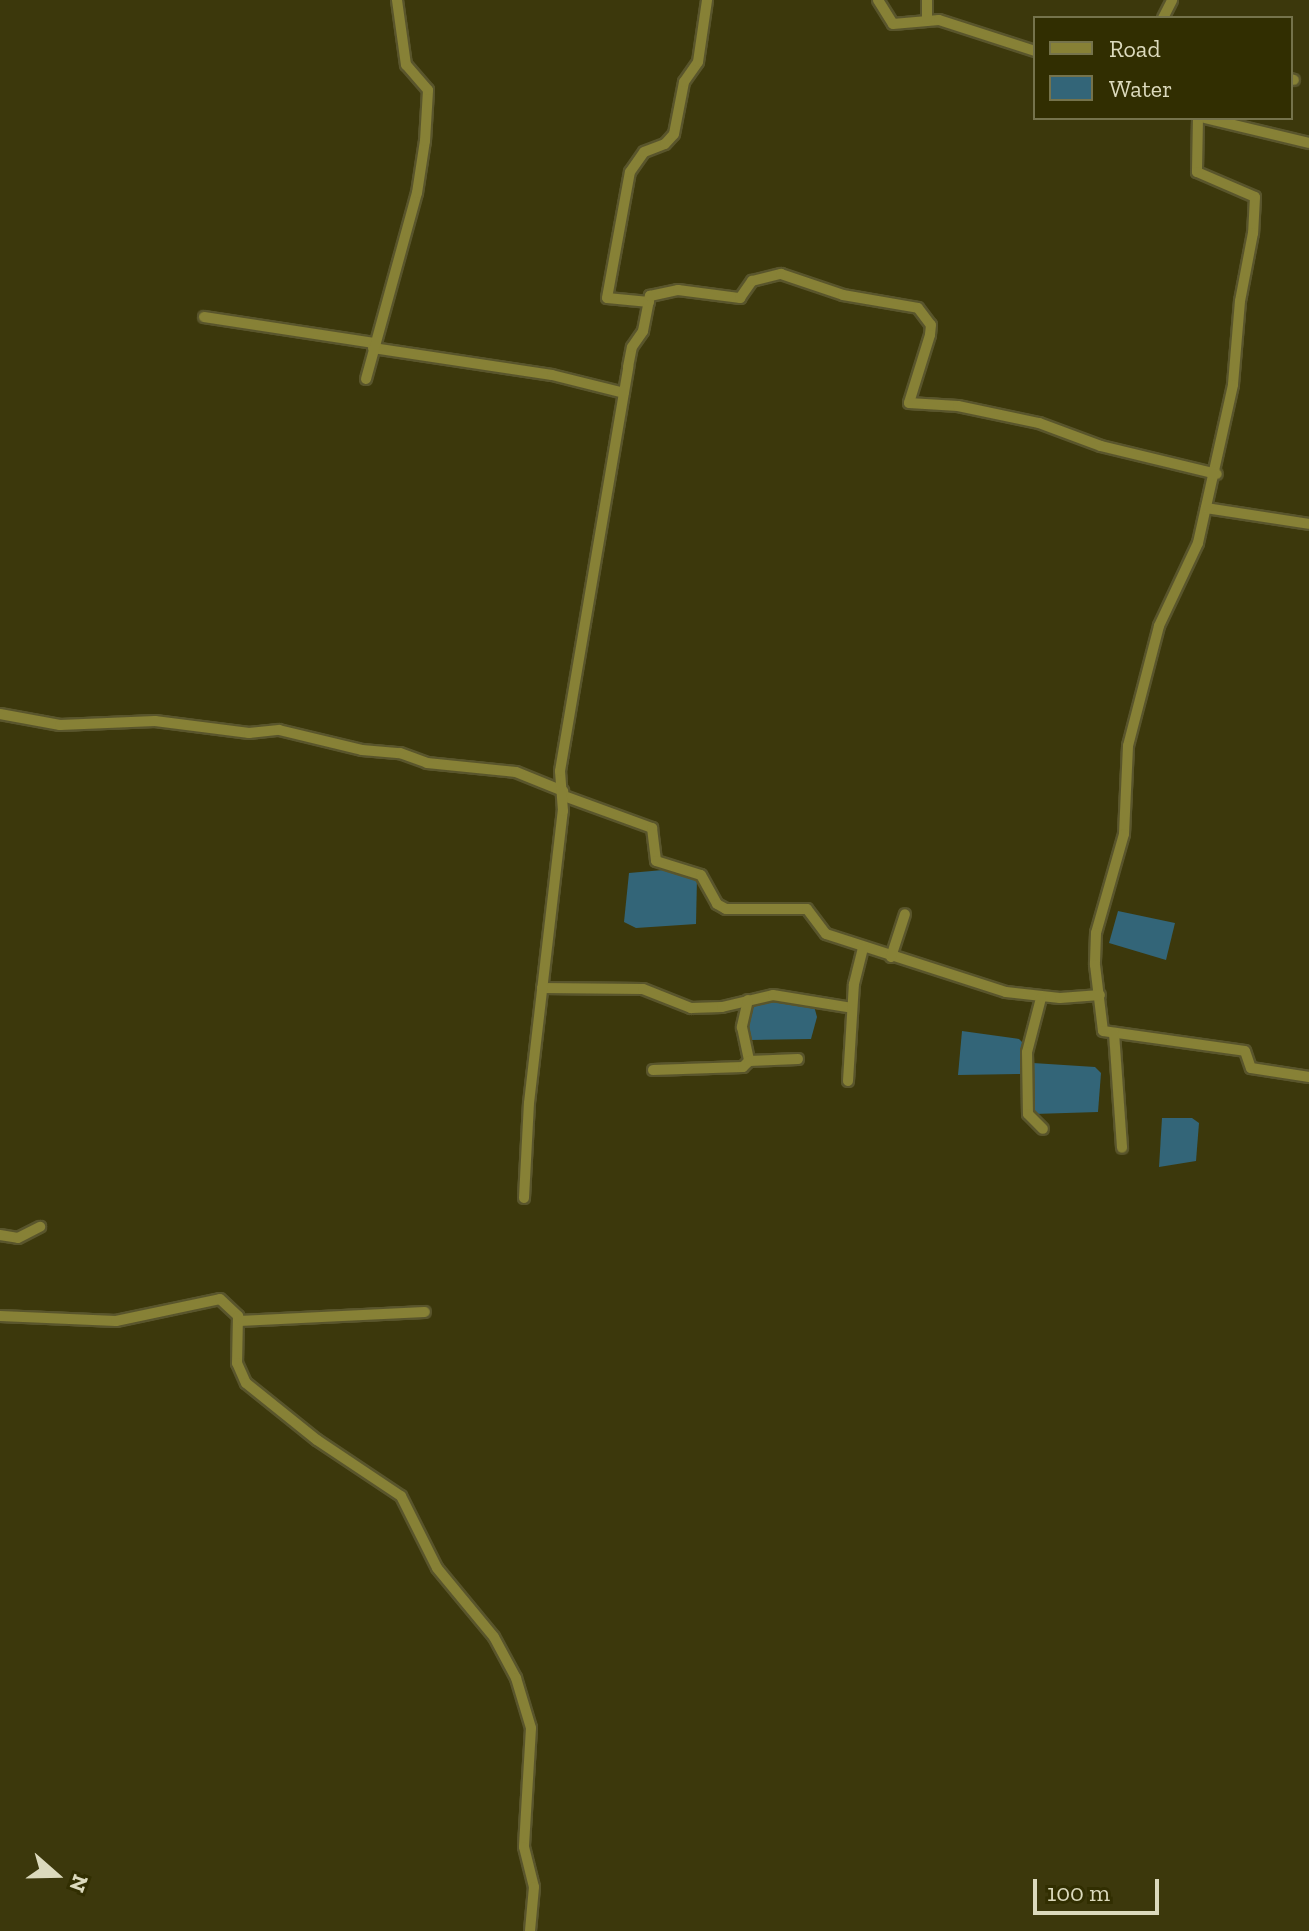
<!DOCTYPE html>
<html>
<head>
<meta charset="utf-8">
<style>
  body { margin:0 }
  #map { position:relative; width:1309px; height:1931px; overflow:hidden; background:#3c380c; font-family:"Zilla Slab",serif }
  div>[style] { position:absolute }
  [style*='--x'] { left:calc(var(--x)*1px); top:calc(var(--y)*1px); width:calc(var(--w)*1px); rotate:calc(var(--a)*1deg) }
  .water>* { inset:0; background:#336578 }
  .roads { filter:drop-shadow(2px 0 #59552c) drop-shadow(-2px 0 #59552c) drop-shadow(0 2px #59552c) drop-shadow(0 -2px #59552c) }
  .street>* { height:10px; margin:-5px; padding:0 5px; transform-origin:5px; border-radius:5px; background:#878136 }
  span { translate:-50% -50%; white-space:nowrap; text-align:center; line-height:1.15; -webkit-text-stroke:7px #312e01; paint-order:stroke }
  .legend { position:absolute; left:1033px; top:16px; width:260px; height:104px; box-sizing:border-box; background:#312e01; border:2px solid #75734c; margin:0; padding:10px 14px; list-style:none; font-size:24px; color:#dcdabd }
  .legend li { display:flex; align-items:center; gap:16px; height:40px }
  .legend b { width:40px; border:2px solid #75734c }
  .north { position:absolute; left:16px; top:1835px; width:80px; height:80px; -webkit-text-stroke:6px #312e01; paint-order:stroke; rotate:110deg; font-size:22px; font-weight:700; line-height:32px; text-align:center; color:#dcdabd }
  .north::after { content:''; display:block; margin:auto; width:28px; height:36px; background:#dcdabd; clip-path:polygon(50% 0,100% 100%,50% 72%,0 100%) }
  .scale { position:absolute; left:1033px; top:1879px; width:126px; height:36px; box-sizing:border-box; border:4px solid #dcdabd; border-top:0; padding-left:10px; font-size:24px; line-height:28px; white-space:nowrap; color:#dcdabd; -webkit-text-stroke:6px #312e01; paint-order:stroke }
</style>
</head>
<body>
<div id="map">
  <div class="water">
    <i style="clip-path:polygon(663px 870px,697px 877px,696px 924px,636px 928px,624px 922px,629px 873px)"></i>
    <i style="clip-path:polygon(1118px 911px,1175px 923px,1166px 960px,1109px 943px)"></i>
    <i style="clip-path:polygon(781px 997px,814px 1006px,817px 1017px,811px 1039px,752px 1040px,746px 1028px,751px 1000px)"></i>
    <i style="clip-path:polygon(962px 1031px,1019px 1039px,1024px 1044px,1023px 1074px,958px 1075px)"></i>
    <i style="clip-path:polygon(1033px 1063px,1095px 1067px,1101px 1073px,1098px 1112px,1034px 1114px)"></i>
    <i style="clip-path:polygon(1162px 1118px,1192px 1118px,1199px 1123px,1196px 1161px,1159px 1167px)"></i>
  </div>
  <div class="roads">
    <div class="street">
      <i style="--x:878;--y:0;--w:28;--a:58"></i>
      <i style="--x:893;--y:24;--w:46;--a:-5"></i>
      <i style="--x:939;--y:20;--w:101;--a:17.9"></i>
      <i style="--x:1163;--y:18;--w:20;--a:-63"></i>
      <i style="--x:927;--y:19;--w:19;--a:-90"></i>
      <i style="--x:1291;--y:79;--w:3;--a:18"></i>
      <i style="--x:1198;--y:118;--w:54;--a:91.1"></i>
      <i style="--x:1197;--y:172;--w:63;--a:23.3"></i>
      <i style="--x:1255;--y:197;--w:36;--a:93"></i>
      <i style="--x:1253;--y:233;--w:69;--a:100.8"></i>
      <i style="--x:1240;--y:301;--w:84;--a:94.8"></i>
      <i style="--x:1233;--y:385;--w:162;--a:102.5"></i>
      <i style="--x:1198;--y:543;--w:92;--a:115.2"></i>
      <i style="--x:1159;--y:626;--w:124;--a:104.5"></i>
      <i style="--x:1128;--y:746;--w:88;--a:92.6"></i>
      <i style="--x:1124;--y:834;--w:103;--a:105.8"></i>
      <i style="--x:1096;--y:933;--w:32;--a:92"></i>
      <i style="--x:1095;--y:965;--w:66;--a:83.1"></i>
      <i style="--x:1103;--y:1031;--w:143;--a:8"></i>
      <i style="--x:1245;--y:1051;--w:18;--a:71"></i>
      <i style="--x:1251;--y:1068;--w:59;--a:8.8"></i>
      <i style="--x:1205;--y:118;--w:107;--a:13.5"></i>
      <i style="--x:649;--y:302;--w:42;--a:-174.6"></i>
      <i style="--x:607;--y:298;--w:128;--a:-79.7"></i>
      <i style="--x:630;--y:172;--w:24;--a:-55"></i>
      <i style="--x:644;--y:152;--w:22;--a:-21"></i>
      <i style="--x:665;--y:144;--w:13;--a:-48"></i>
      <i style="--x:674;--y:134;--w:53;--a:-79.1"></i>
      <i style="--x:684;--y:82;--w:24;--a:-55"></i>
      <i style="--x:698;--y:62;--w:63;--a:-81.7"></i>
      <i style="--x:204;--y:317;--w:172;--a:8.7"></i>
      <i style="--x:373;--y:348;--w:181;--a:8.6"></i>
      <i style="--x:552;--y:375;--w:74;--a:14"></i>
      <i style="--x:366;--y:379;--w:193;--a:-74.7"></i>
      <i style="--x:417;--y:193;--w:53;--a:-81.3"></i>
      <i style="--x:425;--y:141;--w:51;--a:-86.6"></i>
      <i style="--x:428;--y:90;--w:33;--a:-131"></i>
      <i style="--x:406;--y:65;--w:66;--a:-97.9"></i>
      <i style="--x:1206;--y:508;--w:104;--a:8.8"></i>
      <i style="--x:0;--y:714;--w:61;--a:10.4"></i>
      <i style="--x:60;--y:725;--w:95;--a:-2.4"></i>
      <i style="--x:155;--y:721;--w:95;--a:7.3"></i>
      <i style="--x:249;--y:733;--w:30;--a:-6"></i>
      <i style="--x:279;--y:730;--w:85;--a:13.5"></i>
      <i style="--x:362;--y:750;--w:38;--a:5"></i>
      <i style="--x:400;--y:753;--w:29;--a:20"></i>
      <i style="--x:427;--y:763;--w:89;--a:5.8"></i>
      <i style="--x:516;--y:772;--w:51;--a:22"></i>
      <i style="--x:564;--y:796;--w:94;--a:20"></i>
      <i style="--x:652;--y:828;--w:33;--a:83"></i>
      <i style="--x:656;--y:861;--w:47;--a:17.3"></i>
      <i style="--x:701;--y:875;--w:33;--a:61"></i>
      <i style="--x:717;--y:904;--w:10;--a:29"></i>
      <i style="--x:726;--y:909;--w:81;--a:0"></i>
      <i style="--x:807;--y:909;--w:31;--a:53"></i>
      <i style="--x:826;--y:934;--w:189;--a:17.9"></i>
      <i style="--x:1006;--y:992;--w:54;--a:6.3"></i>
      <i style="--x:1060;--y:998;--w:40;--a:-4.3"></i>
      <i style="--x:891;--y:957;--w:45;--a:-72"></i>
      <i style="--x:542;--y:988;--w:101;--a:0.6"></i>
      <i style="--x:643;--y:989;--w:52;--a:21.6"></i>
      <i style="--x:691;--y:1008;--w:31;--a:-2"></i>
      <i style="--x:722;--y:1007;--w:52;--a:-13.2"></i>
      <i style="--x:773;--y:995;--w:80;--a:9.3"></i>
      <i style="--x:1041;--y:998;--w:56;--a:104.5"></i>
      <i style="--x:1027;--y:1052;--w:62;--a:89.1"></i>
      <i style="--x:1028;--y:1114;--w:21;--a:45"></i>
      <i style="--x:748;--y:1000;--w:28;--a:103"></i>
      <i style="--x:742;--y:1027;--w:35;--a:78"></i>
      <i style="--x:1114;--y:1033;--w:115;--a:86"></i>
      <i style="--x:653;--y:1070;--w:90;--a:-1.9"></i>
      <i style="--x:743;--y:1067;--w:8;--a:-45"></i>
      <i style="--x:749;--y:1061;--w:49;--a:-2.3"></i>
      <i style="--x:848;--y:1081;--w:97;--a:-86.5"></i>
      <i style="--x:854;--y:984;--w:38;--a:-76"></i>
      <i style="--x:524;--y:1198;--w:95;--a:-87"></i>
      <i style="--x:529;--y:1103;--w:294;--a:-83.4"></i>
      <i style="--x:563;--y:811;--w:40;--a:-94.3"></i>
      <i style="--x:560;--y:771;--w:410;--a:-80.4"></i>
      <i style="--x:628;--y:367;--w:20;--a:-79"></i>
      <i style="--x:632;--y:347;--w:19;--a:-55"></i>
      <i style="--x:643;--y:331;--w:36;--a:-79"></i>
      <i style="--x:650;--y:296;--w:29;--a:-12"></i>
      <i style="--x:678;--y:290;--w:63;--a:7.4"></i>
      <i style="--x:740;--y:298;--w:21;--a:-55"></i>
      <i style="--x:752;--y:281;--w:30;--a:-14"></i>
      <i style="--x:781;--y:274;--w:65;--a:18.7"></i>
      <i style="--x:843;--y:295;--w:76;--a:9.8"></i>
      <i style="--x:918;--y:308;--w:21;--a:53"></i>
      <i style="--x:931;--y:325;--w:10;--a:96"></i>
      <i style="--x:930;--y:335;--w:71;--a:107.2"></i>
      <i style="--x:909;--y:403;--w:49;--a:3.5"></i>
      <i style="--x:958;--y:406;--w:83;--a:11.9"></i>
      <i style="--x:1039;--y:423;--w:66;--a:20.4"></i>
      <i style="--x:1101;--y:446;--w:119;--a:13.6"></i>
      <i style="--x:0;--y:1235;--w:18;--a:9"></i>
      <i style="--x:18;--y:1238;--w:25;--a:-27"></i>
      <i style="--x:0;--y:1316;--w:116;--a:2.5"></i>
      <i style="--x:116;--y:1321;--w:106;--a:-11.9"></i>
      <i style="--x:220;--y:1299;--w:25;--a:43"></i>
      <i style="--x:238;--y:1316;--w:47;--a:91.2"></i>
      <i style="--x:237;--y:1363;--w:22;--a:66"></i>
      <i style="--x:246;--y:1383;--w:91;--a:38.8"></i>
      <i style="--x:317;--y:1440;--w:101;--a:33.7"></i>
      <i style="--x:401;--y:1496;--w:80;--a:63.4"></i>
      <i style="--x:437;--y:1568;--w:89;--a:50.4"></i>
      <i style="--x:494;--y:1637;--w:47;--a:61.8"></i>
      <i style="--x:516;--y:1678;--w:52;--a:73.3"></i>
      <i style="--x:531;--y:1728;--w:119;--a:93.4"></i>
      <i style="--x:524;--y:1847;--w:41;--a:76"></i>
      <i style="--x:534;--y:1887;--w:44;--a:95.2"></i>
      <i style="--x:239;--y:1321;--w:186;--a:-2.8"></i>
    </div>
  </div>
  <ul class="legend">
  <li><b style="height:10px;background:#878136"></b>Road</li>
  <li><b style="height:22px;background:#336578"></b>Water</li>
  </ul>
  <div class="north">N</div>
  <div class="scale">100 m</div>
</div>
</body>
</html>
